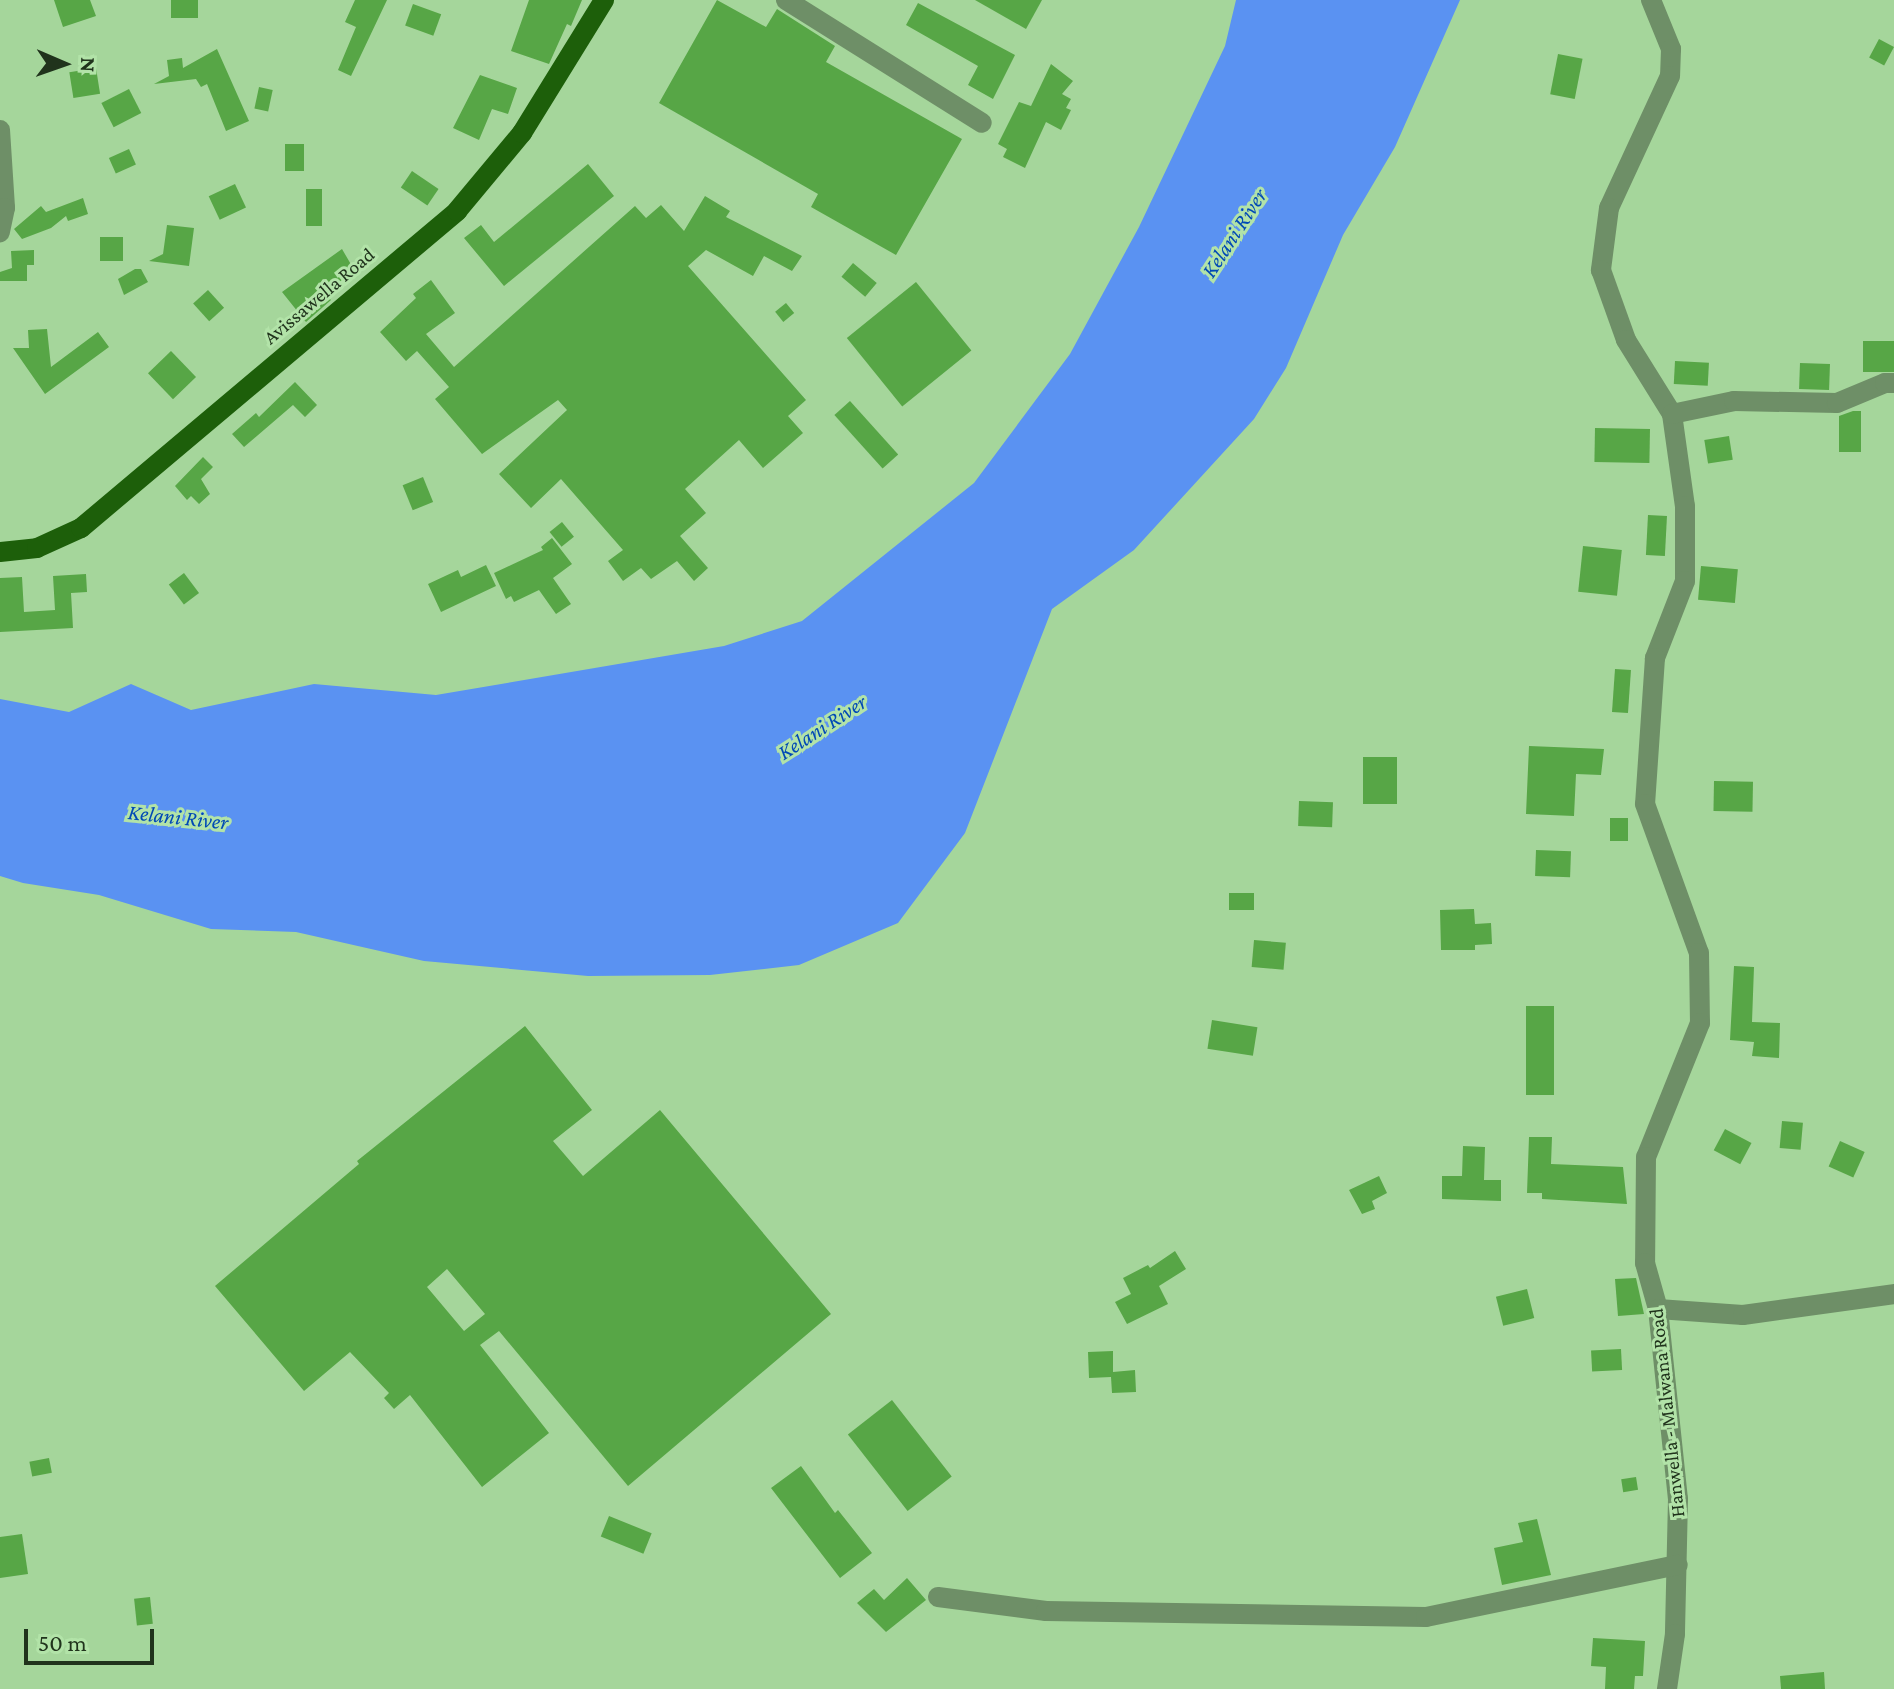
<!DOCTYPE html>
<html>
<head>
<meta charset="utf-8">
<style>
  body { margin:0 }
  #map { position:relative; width:1894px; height:1689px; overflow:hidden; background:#a5d69b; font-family:"Crimson Pro",serif }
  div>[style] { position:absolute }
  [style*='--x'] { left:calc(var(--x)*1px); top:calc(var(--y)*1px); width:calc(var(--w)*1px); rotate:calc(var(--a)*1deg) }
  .water>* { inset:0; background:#5a92f2 }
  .building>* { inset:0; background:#57a646; transform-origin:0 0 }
  .minor>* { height:20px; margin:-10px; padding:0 10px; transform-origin:10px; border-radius:10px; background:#6e8f67 }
  .major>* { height:20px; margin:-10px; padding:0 10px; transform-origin:10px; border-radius:10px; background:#1d5f0a }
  span { translate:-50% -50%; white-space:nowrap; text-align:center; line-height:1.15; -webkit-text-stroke:6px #b2e3a8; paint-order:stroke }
  .street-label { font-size:20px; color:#20331c }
  .water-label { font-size:22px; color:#0049b6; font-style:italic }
  .north { position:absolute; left:24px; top:24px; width:80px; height:80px; -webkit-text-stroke:6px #b2e3a8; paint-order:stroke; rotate:92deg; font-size:22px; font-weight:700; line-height:32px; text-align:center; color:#20331c }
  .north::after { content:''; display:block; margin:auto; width:28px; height:36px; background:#20331c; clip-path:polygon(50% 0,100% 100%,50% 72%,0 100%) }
  .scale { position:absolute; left:24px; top:1629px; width:130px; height:36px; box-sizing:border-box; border:4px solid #20331c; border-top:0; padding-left:10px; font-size:24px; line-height:28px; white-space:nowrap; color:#20331c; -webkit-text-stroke:6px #b2e3a8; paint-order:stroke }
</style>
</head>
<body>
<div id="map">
  <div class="water">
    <i style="clip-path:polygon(1236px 0,1460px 0,1395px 147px,1343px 235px,1286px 368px,1254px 419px,1134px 550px,1052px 609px,965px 833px,898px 923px,799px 965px,710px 975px,588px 976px,424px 961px,296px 932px,211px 929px,99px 895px,23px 883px,0 876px,0 699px,69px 712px,131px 684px,191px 710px,314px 684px,436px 695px,724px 646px,802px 621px,974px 483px,1070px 354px,1139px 227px,1225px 46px)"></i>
  </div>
  <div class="building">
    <i style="clip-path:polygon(54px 0,90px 0,96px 16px,63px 27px)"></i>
    <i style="left:171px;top:0;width:27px;height:18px"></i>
    <i style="clip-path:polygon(355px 0,387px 0,351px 76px,338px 70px,356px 27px,345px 22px)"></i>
    <i style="clip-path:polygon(529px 0,582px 0,571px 26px,567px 24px,549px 64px,511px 51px)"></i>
    <i style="clip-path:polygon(717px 0,766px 27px,777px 9px,835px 46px,826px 62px,962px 139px,896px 255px,811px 207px,818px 194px,659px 103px)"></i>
    <i style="clip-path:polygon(975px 0,1042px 0,1026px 29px)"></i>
    <i style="clip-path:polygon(918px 3px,1015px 55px,993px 99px,968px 85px,978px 66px,906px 25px)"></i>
    <i style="left:413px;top:4px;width:30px;height:23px;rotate:20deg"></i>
    <i style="left:1879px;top:39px;width:17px;height:21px;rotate:28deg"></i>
    <i style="clip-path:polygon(217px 49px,249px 121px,226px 131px,207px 84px,201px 87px,196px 79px,154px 84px,169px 76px,167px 60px,182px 58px,183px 68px)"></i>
    <i style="left:1558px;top:54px;width:25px;height:41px;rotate:11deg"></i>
    <i style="clip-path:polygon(1051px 64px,1073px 81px,1062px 94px,1071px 99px,1066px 108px,1071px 110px,1061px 130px,1046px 122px,1025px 168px,1003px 157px,1007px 149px,998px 144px,1019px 102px,1031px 106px)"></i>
    <i style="left:96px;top:68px;width:26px;height:27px;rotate:81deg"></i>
    <i style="clip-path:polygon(480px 75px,517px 88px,508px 114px,492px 109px,479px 140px,453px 128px)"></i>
    <i style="left:259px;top:87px;width:14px;height:22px;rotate:12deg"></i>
    <i style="left:129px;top:89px;width:27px;height:31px;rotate:63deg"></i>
    <i style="left:285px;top:144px;width:19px;height:27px"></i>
    <i style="left:129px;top:149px;width:17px;height:22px;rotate:66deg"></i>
    <i style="clip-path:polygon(588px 164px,614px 196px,504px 286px,464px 238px,481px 225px,494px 242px)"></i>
    <i style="left:412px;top:171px;width:32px;height:20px;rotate:34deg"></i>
    <i style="left:235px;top:184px;width:26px;height:29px;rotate:65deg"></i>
    <i style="left:306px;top:189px;width:16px;height:37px"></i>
    <i style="clip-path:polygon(705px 196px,730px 211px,726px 217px,802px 256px,792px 271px,764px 256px,753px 276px,706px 250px,688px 266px,806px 400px,788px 416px,803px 433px,763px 468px,739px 440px,685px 489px,706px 513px,680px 536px,708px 568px,694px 581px,677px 561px,651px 579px,641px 568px,623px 581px,608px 561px,623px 550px,561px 479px,531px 508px,499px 474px,567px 410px,558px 400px,482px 454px,435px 399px,449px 387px,417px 351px,406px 361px,380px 332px,416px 298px,413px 294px,431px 280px,455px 313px,426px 334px,454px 367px,635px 206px,646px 218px,661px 205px,684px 231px)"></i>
    <i style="clip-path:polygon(83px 198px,88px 214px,68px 221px,66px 216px,51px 228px,22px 239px,14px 229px,41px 206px,46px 212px)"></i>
    <i style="clip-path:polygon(167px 225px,194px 228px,189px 266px,149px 261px,163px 254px)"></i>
    <i style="left:100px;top:237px;width:23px;height:24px"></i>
    <i style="clip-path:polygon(342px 249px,356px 273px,324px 293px,331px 300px,306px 322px,282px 292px)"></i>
    <i style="clip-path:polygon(34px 250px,34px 265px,27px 265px,27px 281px,0 281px,0 272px,12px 268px,11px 251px)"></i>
    <i style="left:853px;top:263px;width:31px;height:18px;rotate:40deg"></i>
    <i style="clip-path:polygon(135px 269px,141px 269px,148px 282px,124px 295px,118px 279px)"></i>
    <i style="left:916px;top:282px;width:88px;height:89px;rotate:51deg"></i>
    <i style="left:208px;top:290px;width:24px;height:20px;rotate:48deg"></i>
    <i style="left:786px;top:303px;width:13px;height:14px;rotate:51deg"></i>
    <i style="clip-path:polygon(47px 329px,51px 367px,98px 332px,109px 347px,45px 394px,13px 348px,29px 348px,28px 330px)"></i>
    <i style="left:1863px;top:341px;width:31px;height:31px"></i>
    <i style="left:171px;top:351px;width:36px;height:32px;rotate:46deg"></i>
    <i style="left:1675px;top:361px;width:34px;height:23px;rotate:3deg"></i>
    <i style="left:1800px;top:363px;width:30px;height:26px;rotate:2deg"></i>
    <i style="clip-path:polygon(295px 382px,317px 405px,305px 417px,293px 405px,244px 447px,232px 434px,256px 413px,259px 417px)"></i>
    <i style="left:850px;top:401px;width:72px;height:21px;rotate:48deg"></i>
    <i style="clip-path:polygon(1853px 411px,1861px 411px,1861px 452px,1839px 452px,1839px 416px)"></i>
    <i style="left:1595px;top:428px;width:55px;height:34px;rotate:1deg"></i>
    <i style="left:1729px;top:436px;width:24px;height:25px;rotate:81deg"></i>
    <i style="clip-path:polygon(203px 457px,213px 467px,201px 479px,210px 494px,199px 504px,191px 496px,187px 500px,175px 486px)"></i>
    <i style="left:423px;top:477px;width:27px;height:22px;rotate:68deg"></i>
    <i style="left:1648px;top:515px;width:19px;height:40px;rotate:3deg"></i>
    <i style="left:562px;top:522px;width:19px;height:16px;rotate:51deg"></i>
    <i style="clip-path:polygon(552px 538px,572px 564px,553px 578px,571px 604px,556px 614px,539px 590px,514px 602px,511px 596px,506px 599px,494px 573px,543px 550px,541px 547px)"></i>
    <i style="left:1583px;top:546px;width:39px;height:46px;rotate:6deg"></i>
    <i style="clip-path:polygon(486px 565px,496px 586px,441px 612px,428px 584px,458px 570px,461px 577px)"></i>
    <i style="left:1701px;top:566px;width:37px;height:34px;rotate:5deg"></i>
    <i style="left:184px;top:573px;width:25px;height:19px;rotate:53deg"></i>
    <i style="clip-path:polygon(86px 574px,87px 592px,71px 593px,73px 628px,0 632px,0 578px,22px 577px,24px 612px,55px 610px,53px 576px)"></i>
    <i style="left:1615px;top:669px;width:16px;height:43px;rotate:4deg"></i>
    <i style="clip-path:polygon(1529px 746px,1604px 749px,1601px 775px,1576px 774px,1574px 816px,1526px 814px)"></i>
    <i style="left:1363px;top:757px;width:34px;height:47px"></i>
    <i style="left:1714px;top:781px;width:39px;height:30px;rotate:1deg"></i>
    <i style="left:1299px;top:801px;width:34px;height:25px;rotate:2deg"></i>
    <i style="left:1610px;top:818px;width:18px;height:23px"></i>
    <i style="left:1536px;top:850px;width:35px;height:26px;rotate:2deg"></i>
    <i style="left:1229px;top:893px;width:25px;height:17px"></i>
    <i style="clip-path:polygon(1474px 909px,1475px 924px,1491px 923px,1492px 944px,1475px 945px,1475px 950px,1441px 950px,1440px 910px)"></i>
    <i style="left:1254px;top:940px;width:32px;height:27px;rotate:5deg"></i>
    <i style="clip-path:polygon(1734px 966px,1754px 967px,1752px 1022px,1780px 1023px,1779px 1058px,1752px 1056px,1754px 1042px,1730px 1040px)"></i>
    <i style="left:1526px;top:1006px;width:28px;height:89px"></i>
    <i style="left:1212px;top:1020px;width:46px;height:29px;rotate:9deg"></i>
    <i style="clip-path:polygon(evenodd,525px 1026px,592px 1110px,553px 1141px,583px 1176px,660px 1110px,831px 1314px,628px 1486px,499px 1331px,480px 1345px,549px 1433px,482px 1487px,410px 1395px,394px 1409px,384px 1398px,389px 1393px,350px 1352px,304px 1391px,215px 1286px,359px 1164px,357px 1161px,525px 1026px,447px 1269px,485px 1314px,464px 1331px,427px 1287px,447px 1269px)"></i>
    <i style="left:1782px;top:1121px;width:21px;height:27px;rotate:5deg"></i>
    <i style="left:1725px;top:1129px;width:30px;height:24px;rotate:28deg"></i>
    <i style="clip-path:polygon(1529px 1137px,1552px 1137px,1551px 1164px,1623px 1167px,1627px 1204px,1542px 1199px,1542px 1193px,1527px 1193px)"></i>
    <i style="left:1840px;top:1141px;width:27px;height:28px;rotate:24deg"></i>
    <i style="clip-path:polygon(1463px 1146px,1485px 1147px,1484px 1180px,1501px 1180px,1501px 1201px,1442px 1199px,1442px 1176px,1462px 1176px)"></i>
    <i style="clip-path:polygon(1379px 1176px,1387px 1193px,1372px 1201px,1375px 1209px,1362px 1214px,1349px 1190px)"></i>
    <i style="clip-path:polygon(1175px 1251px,1186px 1269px,1159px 1286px,1168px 1304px,1127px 1324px,1115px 1302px,1131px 1294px,1123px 1278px,1148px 1265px,1150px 1268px)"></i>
    <i style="clip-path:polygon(1636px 1278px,1644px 1314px,1618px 1316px,1615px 1279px)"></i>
    <i style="left:1527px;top:1289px;width:30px;height:32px;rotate:76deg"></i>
    <i style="left:1621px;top:1349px;width:21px;height:30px;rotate:87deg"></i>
    <i style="clip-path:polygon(1113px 1351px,1113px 1372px,1135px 1370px,1136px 1392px,1112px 1393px,1111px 1377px,1089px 1378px,1088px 1352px)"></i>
    <i style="left:892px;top:1400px;width:97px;height:56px;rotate:52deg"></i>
    <i style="left:49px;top:1458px;width:15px;height:20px;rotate:79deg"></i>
    <i style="clip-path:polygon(801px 1466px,835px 1513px,838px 1510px,872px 1553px,840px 1578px,771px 1488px)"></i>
    <i style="left:1636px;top:1477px;width:13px;height:15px;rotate:81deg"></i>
    <i style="left:609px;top:1516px;width:46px;height:22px;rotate:22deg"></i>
    <i style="clip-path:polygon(1537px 1519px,1551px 1575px,1502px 1585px,1494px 1548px,1523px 1542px,1518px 1523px)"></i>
    <i style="clip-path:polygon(22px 1534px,28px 1574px,0 1578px,0 1537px)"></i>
    <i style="clip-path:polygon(907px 1578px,926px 1600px,886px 1632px,857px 1603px,874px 1589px,884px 1600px)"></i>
    <i style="left:150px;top:1597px;width:27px;height:16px;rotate:84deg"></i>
    <i style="clip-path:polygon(1593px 1638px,1645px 1641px,1643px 1676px,1635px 1676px,1634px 1689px,1605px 1689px,1606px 1667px,1591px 1666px)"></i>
    <i style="clip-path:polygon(1824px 1672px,1825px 1689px,1781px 1689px,1780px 1676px)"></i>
  </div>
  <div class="minor">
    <i style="--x:786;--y:0;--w:231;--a:32.1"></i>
    <i style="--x:1651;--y:0;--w:53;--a:67.8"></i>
    <i style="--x:1671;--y:49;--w:27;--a:92"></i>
    <i style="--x:1670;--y:76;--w:145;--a:114.8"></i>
    <i style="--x:1609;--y:208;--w:63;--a:97.4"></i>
    <i style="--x:1601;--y:270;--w:74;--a:70.3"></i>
    <i style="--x:1626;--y:340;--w:87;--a:58.1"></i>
    <i style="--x:1672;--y:414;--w:93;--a:82"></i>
    <i style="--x:1685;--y:506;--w:75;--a:90"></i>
    <i style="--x:1685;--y:581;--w:83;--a:111.3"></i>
    <i style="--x:1655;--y:658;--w:146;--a:93.9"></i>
    <i style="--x:1645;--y:804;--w:158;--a:70.1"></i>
    <i style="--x:1699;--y:953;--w:70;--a:89.2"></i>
    <i style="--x:1700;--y:1023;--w:144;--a:111.9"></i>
    <i style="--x:1646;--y:1157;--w:106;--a:90.5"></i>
    <i style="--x:1645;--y:1263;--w:48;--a:74.2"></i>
    <i style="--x:1658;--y:1309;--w:191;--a:84"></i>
    <i style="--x:1678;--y:1499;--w:135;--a:91.3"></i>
    <i style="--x:1675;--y:1634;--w:56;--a:98.3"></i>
    <i style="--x:0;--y:130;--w:78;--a:86.3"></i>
    <i style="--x:5;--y:208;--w:25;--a:102"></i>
    <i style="--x:1672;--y:414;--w:63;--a:-11.8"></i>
    <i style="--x:1734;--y:401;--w:103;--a:1.1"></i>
    <i style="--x:1837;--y:403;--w:52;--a:-22.6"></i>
    <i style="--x:1885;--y:383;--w:9;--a:0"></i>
    <i style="--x:1658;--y:1309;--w:85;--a:4"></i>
    <i style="--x:1743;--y:1315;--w:152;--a:-7.9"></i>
    <i style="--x:938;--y:1597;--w:109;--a:7.4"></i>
    <i style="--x:1046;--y:1611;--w:380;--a:0.9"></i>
    <i style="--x:1426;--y:1617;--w:257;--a:-11.7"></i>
  </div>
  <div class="major">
    <i style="--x:0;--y:552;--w:37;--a:-6"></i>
    <i style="--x:37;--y:548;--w:48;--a:-24.4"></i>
    <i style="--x:81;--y:528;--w:492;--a:-40.1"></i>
    <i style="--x:457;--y:211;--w:102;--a:-50.2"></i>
    <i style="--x:522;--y:133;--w:156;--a:-58.3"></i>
  </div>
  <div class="street-label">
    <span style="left:319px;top:296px;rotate:-40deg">Avissawella Road</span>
    <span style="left:1667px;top:1413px;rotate:-96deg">Hanwella - Malwana Road</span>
  </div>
  <div class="water-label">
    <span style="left:1234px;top:233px;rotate:-57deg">Kelani River</span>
    <span style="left:822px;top:727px;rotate:-33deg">Kelani River</span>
    <span style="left:178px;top:817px;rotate:6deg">Kelani River</span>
  </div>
  <div class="north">N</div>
  <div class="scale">50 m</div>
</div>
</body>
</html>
